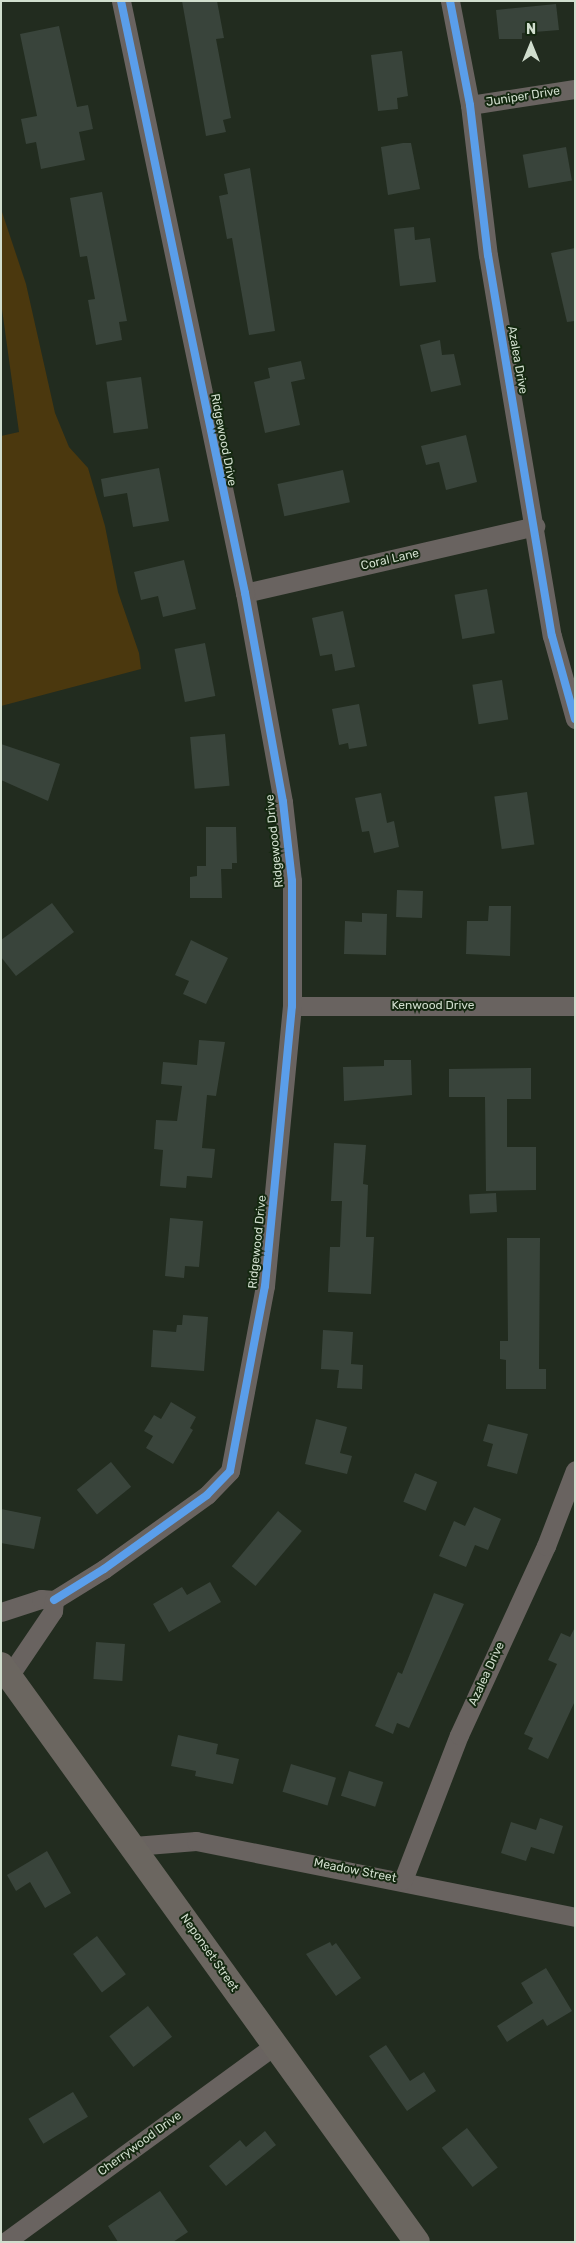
<!DOCTYPE html>
<html>
<head>
<meta charset="utf-8">
<style>
  body { margin:0 }
  #map { position:relative; width:576px; height:2243px; overflow:hidden; background:#222c1f; font-family:Rubik,sans-serif }
  div>[style] { position:absolute }
  [style*='--x'] { left:calc(var(--x)*1px); top:calc(var(--y)*1px); width:calc(var(--w)*1px); rotate:calc(var(--a)*1deg) }
  .green>* { inset:0; background:#4b380e }
  .building>* { inset:0; background:#39443b; transform-origin:0 0 }
  .street>* { height:19px; margin:-9.5px; padding:0 9.5px; transform-origin:9.5px; border-radius:9.5px; background:#696360 }
  .secondary>* { height:26px; margin:-13px; padding:0 13px; transform-origin:13px; border-radius:13px; background:#6b6660 }
  .cycleway>* { height:8px; margin:-4px; padding:0 4px; transform-origin:4px; border-radius:4px; background:#5a9eea }
  span { translate:-50% -50%; white-space:nowrap; text-align:center; line-height:1.15; -webkit-text-stroke:4px #142810; paint-order:stroke }
  .street-label { font-size:12px; color:#d1dece }
  .frame { position:absolute; inset:0; border:2px solid #d1dece; pointer-events:none }
  .north { position:absolute; left:506px; top:20px; width:50px; height:50px; -webkit-text-stroke:4px #142810; paint-order:stroke; rotate:0deg; font-size:14px; font-weight:700; line-height:20px; text-align:center; color:#d1dece }
  .north::after { content:''; display:block; margin:auto; width:18px; height:22px; background:#d1dece; clip-path:polygon(50% 0,100% 100%,50% 72%,0 100%) }
</style>
</head>
<body>
<div id="map">
  <div class="green">
    <i style="clip-path:polygon(1px 209px,26px 284px,55px 413px,69px 447px,88px 468px,105px 526px,118px 592px,139px 653px,141px 669px,1px 706px,1px 436px,19px 432px,1px 302px)"></i>
  </div>
  <div class="building">
    <i style="clip-path:polygon(182px 1px,217px 1px,224px 38px,216px 39px,231px 118px,223px 120px,226px 132px,206px 136px)"></i>
    <i style="clip-path:polygon(556px 4px,559px 30px,522px 33px,522px 39px,499px 39px,496px 10px)"></i>
    <i style="clip-path:polygon(59px 26px,77px 107px,88px 105px,93px 129px,79px 132px,85px 160px,41px 169px,36px 142px,26px 144px,21px 119px,37px 116px,20px 34px)"></i>
    <i style="clip-path:polygon(402px 51px,408px 96px,397px 98px,398px 109px,378px 111px,371px 55px)"></i>
    <i style="clip-path:polygon(403px 143px,411px 143px,420px 189px,388px 195px,381px 147px)"></i>
    <i style="left:566px;top:147px;width:34px;height:44px;rotate:80deg"></i>
    <i style="clip-path:polygon(250px 168px,275px 331px,249px 335px,232px 238px,227px 239px,219px 196px,228px 194px,224px 174px)"></i>
    <i style="clip-path:polygon(102px 192px,127px 321px,119px 322px,122px 340px,96px 345px,88px 300px,95px 299px,87px 256px,80px 257px,70px 198px)"></i>
    <i style="clip-path:polygon(414px 227px,415px 240px,430px 238px,436px 282px,400px 286px,394px 229px)"></i>
    <i style="clip-path:polygon(575px 248px,575px 321px,567px 322px,551px 253px)"></i>
    <i style="clip-path:polygon(440px 340px,442px 355px,454px 354px,461px 385px,431px 392px,420px 345px)"></i>
    <i style="clip-path:polygon(301px 361px,305px 379px,291px 382px,300px 425px,265px 433px,254px 382px,270px 378px,268px 368px)"></i>
    <i style="left:141px;top:377px;width:52px;height:35px;rotate:82deg"></i>
    <i style="clip-path:polygon(466px 435px,477px 482px,446px 490px,439px 462px,426px 465px,421px 446px)"></i>
    <i style="clip-path:polygon(159px 468px,169px 521px,133px 527px,127px 493px,104px 497px,101px 479px)"></i>
    <i style="left:343px;top:470px;width:33px;height:67px;rotate:78deg"></i>
    <i style="clip-path:polygon(184px 560px,196px 609px,163px 617px,158px 596px,141px 600px,134px 572px)"></i>
    <i style="left:487px;top:589px;width:45px;height:33px;rotate:80deg"></i>
    <i style="clip-path:polygon(343px 611px,355px 667px,335px 671px,332px 654px,320px 656px,312px 618px)"></i>
    <i style="left:205px;top:643px;width:54px;height:31px;rotate:79deg"></i>
    <i style="left:502px;top:680px;width:40px;height:30px;rotate:81deg"></i>
    <i style="clip-path:polygon(359px 704px,367px 746px,349px 749px,348px 743px,339px 745px,332px 709px)"></i>
    <i style="left:225px;top:734px;width:52px;height:35px;rotate:85deg"></i>
    <i style="clip-path:polygon(1px 744px,60px 764px,48px 801px,1px 780px)"></i>
    <i style="left:527px;top:792px;width:53px;height:33px;rotate:82deg"></i>
    <i style="clip-path:polygon(381px 793px,387px 823px,394px 821px,399px 847px,374px 853px,369px 831px,362px 832px,355px 798px)"></i>
    <i style="clip-path:polygon(206px 827px,236px 827px,237px 863px,232px 863px,232px 869px,221px 869px,222px 898px,190px 898px,190px 877px,197px 876px,197px 866px,206px 866px)"></i>
    <i style="left:397px;top:890px;width:26px;height:27px;rotate:2deg"></i>
    <i style="clip-path:polygon(52px 903px,74px 932px,16px 976px,1px 957px,1px 940px)"></i>
    <i style="clip-path:polygon(489px 906px,511px 906px,510px 956px,466px 954px,467px 921px,488px 921px)"></i>
    <i style="clip-path:polygon(362px 913px,387px 914px,386px 955px,344px 954px,345px 921px,362px 922px)"></i>
    <i style="clip-path:polygon(191px 940px,228px 958px,206px 1004px,183px 994px,189px 981px,175px 975px)"></i>
    <i style="clip-path:polygon(199px 1040px,225px 1042px,216px 1096px,207px 1095px,202px 1148px,215px 1149px,212px 1178px,187px 1176px,186px 1188px,160px 1186px,163px 1150px,154px 1149px,156px 1120px,177px 1121px,182px 1086px,161px 1084px,163px 1062px,197px 1065px)"></i>
    <i style="clip-path:polygon(384px 1060px,411px 1060px,412px 1095px,344px 1101px,343px 1067px,384px 1066px)"></i>
    <i style="clip-path:polygon(531px 1068px,531px 1099px,507px 1099px,507px 1147px,536px 1147px,536px 1190px,486px 1191px,485px 1097px,449px 1097px,449px 1069px)"></i>
    <i style="clip-path:polygon(334px 1143px,366px 1145px,363px 1184px,368px 1185px,366px 1237px,374px 1237px,371px 1294px,328px 1292px,330px 1247px,340px 1247px,342px 1201px,331px 1201px)"></i>
    <i style="left:496px;top:1193px;width:19px;height:27px;rotate:87deg"></i>
    <i style="clip-path:polygon(170px 1218px,203px 1221px,199px 1267px,185px 1266px,184px 1278px,165px 1276px)"></i>
    <i style="clip-path:polygon(507px 1238px,540px 1238px,539px 1369px,546px 1369px,546px 1389px,506px 1389px,506px 1360px,500px 1359px,500px 1341px,508px 1341px)"></i>
    <i style="clip-path:polygon(183px 1315px,208px 1317px,204px 1371px,151px 1367px,153px 1330px,176px 1332px,177px 1325px,182px 1325px)"></i>
    <i style="clip-path:polygon(323px 1330px,353px 1332px,351px 1364px,363px 1365px,362px 1389px,337px 1388px,339px 1370px,321px 1369px)"></i>
    <i style="clip-path:polygon(171px 1402px,196px 1417px,190px 1428px,193px 1430px,173px 1464px,146px 1448px,153px 1436px,144px 1431px,154px 1415px,161px 1419px)"></i>
    <i style="clip-path:polygon(316px 1419px,347px 1427px,340px 1453px,352px 1456px,347px 1474px,305px 1464px)"></i>
    <i style="clip-path:polygon(488px 1424px,528px 1434px,517px 1474px,487px 1466px,493px 1444px,483px 1441px)"></i>
    <i style="left:111px;top:1462px;width:32px;height:44px;rotate:51deg"></i>
    <i style="left:415px;top:1473px;width:24px;height:31px;rotate:22deg"></i>
    <i style="clip-path:polygon(474px 1507px,501px 1519px,488px 1550px,475px 1545px,466px 1567px,439px 1556px,454px 1521px,465px 1526px)"></i>
    <i style="clip-path:polygon(1px 1509px,41px 1517px,34px 1549px,1px 1543px)"></i>
    <i style="left:278px;top:1511px;width:31px;height:72px;rotate:40deg"></i>
    <i style="clip-path:polygon(210px 1582px,221px 1602px,169px 1632px,153px 1604px,182px 1587px,187px 1595px)"></i>
    <i style="clip-path:polygon(434px 1593px,464px 1604px,409px 1728px,397px 1723px,393px 1734px,375px 1726px,398px 1672px,402px 1674px)"></i>
    <i style="clip-path:polygon(575px 1627px,575px 1701px,548px 1759px,528px 1749px,533px 1738px,524px 1734px,557px 1664px,548px 1660px,561px 1633px,570px 1637px)"></i>
    <i style="left:96px;top:1642px;width:29px;height:37px;rotate:4deg"></i>
    <i style="clip-path:polygon(178px 1735px,218px 1744px,216px 1754px,239px 1759px,233px 1784px,195px 1776px,196px 1771px,171px 1766px)"></i>
    <i style="left:291px;top:1764px;width:47px;height:29px;rotate:17deg"></i>
    <i style="left:349px;top:1771px;width:36px;height:26px;rotate:18deg"></i>
    <i style="clip-path:polygon(540px 1818px,563px 1826px,554px 1854px,531px 1847px,526px 1861px,501px 1853px,511px 1822px,536px 1830px)"></i>
    <i style="clip-path:polygon(47px 1851px,71px 1893px,45px 1908px,30px 1882px,16px 1891px,7px 1875px)"></i>
    <i style="left:97px;top:1936px;width:48px;height:30px;rotate:53deg"></i>
    <i style="clip-path:polygon(330px 1942px,332px 1946px,336px 1943px,361px 1978px,336px 1996px,306px 1954px)"></i>
    <i style="clip-path:polygon(546px 1968px,572px 2011px,547px 2026px,543px 2019px,507px 2042px,497px 2026px,533px 2003px,521px 1983px)"></i>
    <i style="left:148px;top:2006px;width:39px;height:49px;rotate:52deg"></i>
    <i style="clip-path:polygon(386px 2045px,410px 2081px,424px 2072px,436px 2091px,407px 2111px,369px 2056px)"></i>
    <i style="left:73px;top:2092px;width:29px;height:52px;rotate:59deg"></i>
    <i style="left:467px;top:2128px;width:50px;height:32px;rotate:52deg"></i>
    <i style="clip-path:polygon(265px 2131px,276px 2145px,226px 2186px,209px 2166px,240px 2140px,246px 2147px)"></i>
    <i style="clip-path:polygon(160px 2191px,188px 2232px,173px 2242px,118px 2242px,108px 2226px)"></i>
  </div>
  <div class="street">
    <i style="--x:450;--y:1;--w:106;--a:79.1"></i>
    <i style="--x:470;--y:105;--w:151;--a:83.2"></i>
    <i style="--x:488;--y:255;--w:386;--a:80.5"></i>
    <i style="--x:552;--y:636;--w:86;--a:74.5"></i>
    <i style="--x:470;--y:105;--w:106;--a:-8.7"></i>
    <i style="--x:245;--y:593;--w:298;--a:-13"></i>
    <i style="--x:292;--y:1006;--w:283;--a:0"></i>
    <i style="--x:54;--y:1600;--w:59;--a:-31.8"></i>
    <i style="--x:104;--y:1569;--w:127;--a:-35.7"></i>
    <i style="--x:207;--y:1495;--w:33;--a:-46"></i>
    <i style="--x:230;--y:1471;--w:188;--a:-79.3"></i>
    <i style="--x:265;--y:1286;--w:281;--a:-84.5"></i>
    <i style="--x:292;--y:1006;--w:125;--a:-90"></i>
    <i style="--x:292;--y:881;--w:80;--a:-96.5"></i>
    <i style="--x:283;--y:802;--w:212;--a:-100.3"></i>
    <i style="--x:245;--y:593;--w:605;--a:-101.83"></i>
    <i style="--x:1;--y:1612;--w:42;--a:-18"></i>
    <i style="--x:41;--y:1599;--w:13;--a:4"></i>
    <i style="--x:54;--y:1600;--w:11;--a:95"></i>
    <i style="--x:53;--y:1611;--w:78;--a:124.1"></i>
    <i style="--x:134;--y:1846;--w:62;--a:-4.6"></i>
    <i style="--x:196;--y:1841;--w:387;--a:11.3"></i>
    <i style="--x:403;--y:1880;--w:155;--a:-68.9"></i>
    <i style="--x:459;--y:1735;--w:208;--a:-65.3"></i>
    <i style="--x:546;--y:1546;--w:81;--a:-69.1"></i>
    <i style="--x:5;--y:2242;--w:333;--a:-36.1"></i>
  </div>
  <div class="secondary">
    <i style="--x:1;--y:1665;--w:711;--a:54.21"></i>
  </div>
  <div class="cycleway">
    <i style="--x:450;--y:1;--w:106;--a:79.1"></i>
    <i style="--x:470;--y:105;--w:151;--a:83.2"></i>
    <i style="--x:488;--y:255;--w:386;--a:80.5"></i>
    <i style="--x:552;--y:636;--w:86;--a:74.5"></i>
    <i style="--x:54;--y:1600;--w:59;--a:-31.8"></i>
    <i style="--x:104;--y:1569;--w:127;--a:-35.7"></i>
    <i style="--x:207;--y:1495;--w:33;--a:-46"></i>
    <i style="--x:230;--y:1471;--w:188;--a:-79.3"></i>
    <i style="--x:265;--y:1286;--w:281;--a:-84.5"></i>
    <i style="--x:292;--y:1006;--w:125;--a:-90"></i>
    <i style="--x:292;--y:881;--w:80;--a:-96.5"></i>
    <i style="--x:283;--y:802;--w:212;--a:-100.3"></i>
    <i style="--x:245;--y:593;--w:605;--a:-101.83"></i>
  </div>
  <div class="street-label">
    <span style="left:523px;top:97px;rotate:-9deg">Juniper Drive</span>
    <span style="left:517px;top:360px;rotate:80deg">Azalea Drive</span>
    <span style="left:223px;top:440px;rotate:79deg">Ridgewood Drive</span>
    <span style="left:390px;top:560px;rotate:-13deg">Coral Lane</span>
    <span style="left:275px;top:841px;rotate:-96deg">Ridgewood Drive</span>
    <span style="left:433px;top:1006px">Kenwood Drive</span>
    <span style="left:258px;top:1242px;rotate:-84deg">Ridgewood Drive</span>
    <span style="left:487px;top:1674px;rotate:-65deg">Azalea Drive</span>
    <span style="left:355px;top:1871px;rotate:11deg">Meadow Street</span>
    <span style="left:209px;top:1953px;rotate:55deg">Neponset Street</span>
    <span style="left:140px;top:2144px;rotate:-36deg">Cherrywood Drive</span>
  </div>
  <div class="frame"></div>
  <div class="north">N</div>
</div>
</body>
</html>
